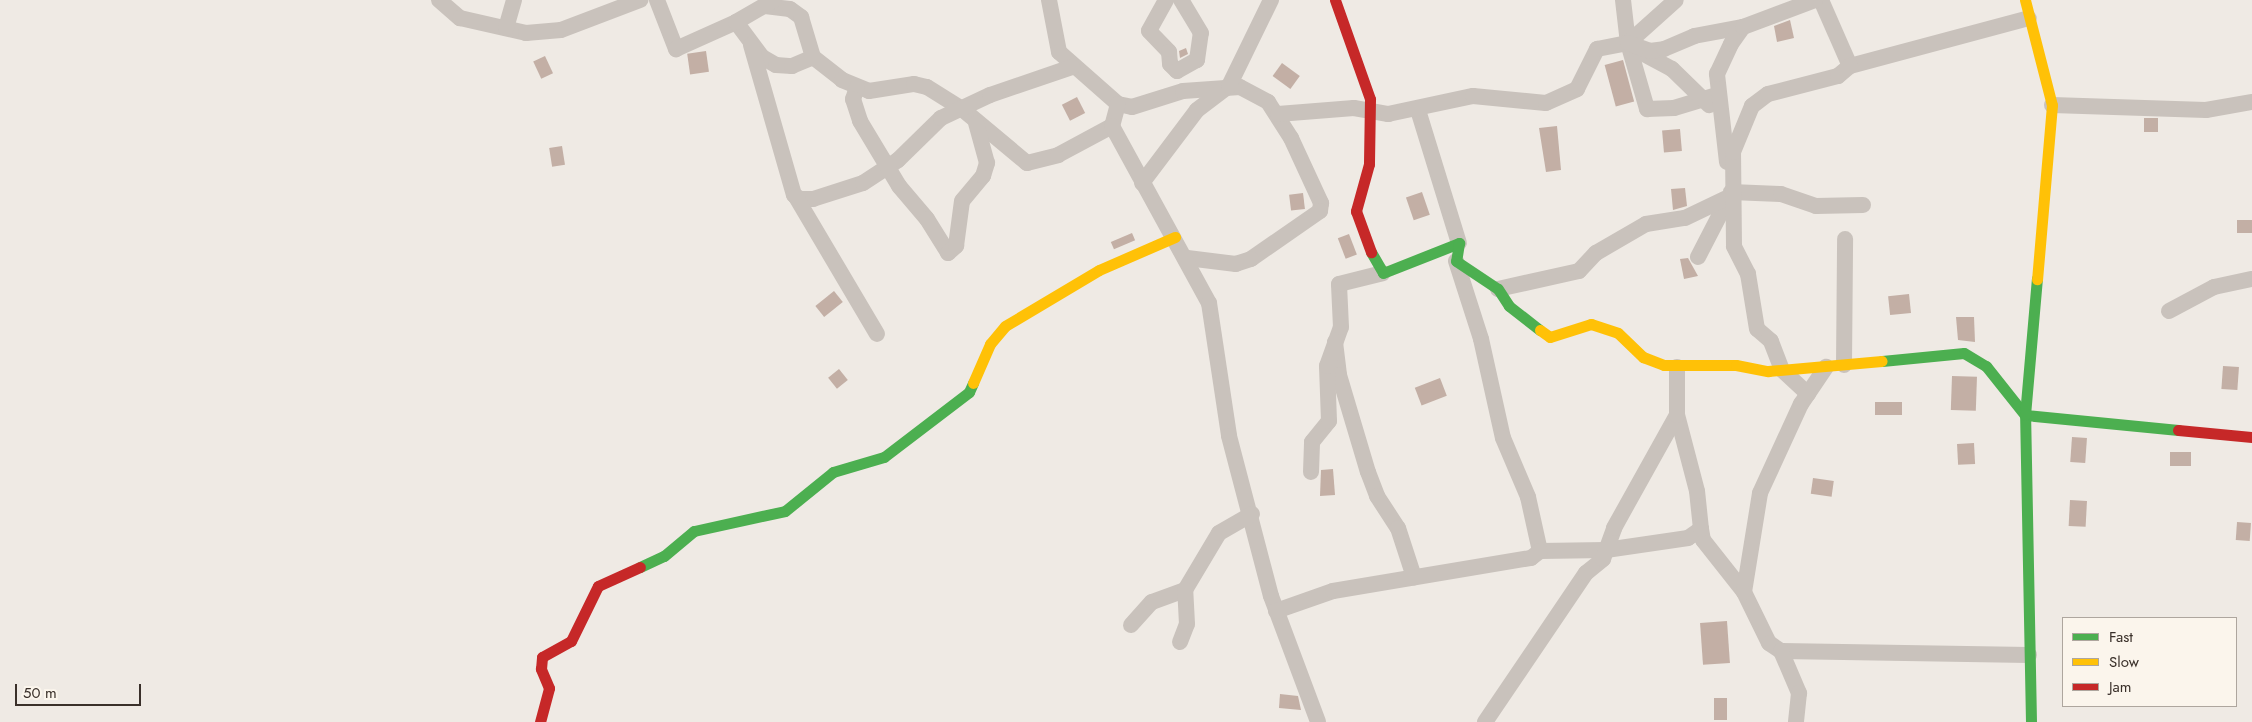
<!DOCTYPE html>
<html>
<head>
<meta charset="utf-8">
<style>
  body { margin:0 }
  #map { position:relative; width:2252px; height:722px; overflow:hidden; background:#efeae4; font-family:Jost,sans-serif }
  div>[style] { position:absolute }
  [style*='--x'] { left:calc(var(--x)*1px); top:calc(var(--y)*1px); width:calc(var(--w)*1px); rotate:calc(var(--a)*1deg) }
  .building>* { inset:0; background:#c3afa5; transform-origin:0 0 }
  .street>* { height:16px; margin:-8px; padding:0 8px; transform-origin:8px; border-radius:8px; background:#c9c2bc }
  .fast>* { height:11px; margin:-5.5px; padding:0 5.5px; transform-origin:5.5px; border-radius:5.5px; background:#4caf50 }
  .slow>* { height:11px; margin:-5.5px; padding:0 5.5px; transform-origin:5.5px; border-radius:5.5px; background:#ffc107 }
  .jam>* { height:11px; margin:-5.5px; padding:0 5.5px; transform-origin:5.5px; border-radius:5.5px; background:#c62828 }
  span { translate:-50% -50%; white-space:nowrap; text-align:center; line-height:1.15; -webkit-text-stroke:4px #fbf5ec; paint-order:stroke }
  .legend { position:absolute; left:2062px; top:617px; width:175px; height:90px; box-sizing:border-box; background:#fbf5ec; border:1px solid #aea69e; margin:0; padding:6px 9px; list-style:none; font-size:15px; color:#3a302a }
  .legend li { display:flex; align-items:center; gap:10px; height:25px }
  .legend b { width:25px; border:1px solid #aea69e }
  .scale { position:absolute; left:15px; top:684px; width:126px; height:22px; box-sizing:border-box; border:2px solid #3a302a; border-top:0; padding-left:6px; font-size:15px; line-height:18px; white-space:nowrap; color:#3a302a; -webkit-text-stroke:4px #fbf5ec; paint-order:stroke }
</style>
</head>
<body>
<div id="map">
  <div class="building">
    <i style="clip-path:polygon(1790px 20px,1794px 38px,1777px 42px,1774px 26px)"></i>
    <i style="clip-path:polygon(1186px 48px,1188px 54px,1180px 58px,1179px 51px)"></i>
    <i style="left:706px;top:51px;width:21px;height:19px;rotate:82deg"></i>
    <i style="left:545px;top:56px;width:19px;height:13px;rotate:65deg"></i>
    <i style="left:1623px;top:60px;width:43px;height:19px;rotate:75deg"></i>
    <i style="left:1282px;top:63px;width:22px;height:16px;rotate:36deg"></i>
    <i style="left:1077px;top:97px;width:18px;height:17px;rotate:63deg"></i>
    <i style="left:2144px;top:118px;width:14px;height:14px"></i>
    <i style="clip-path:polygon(1557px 126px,1561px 170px,1546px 172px,1539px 128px)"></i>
    <i style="left:1680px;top:129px;width:22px;height:18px;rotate:85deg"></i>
    <i style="left:562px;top:146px;width:19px;height:13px;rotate:81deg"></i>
    <i style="clip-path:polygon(1685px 188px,1687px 206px,1673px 210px,1671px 189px)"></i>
    <i style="left:1422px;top:192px;width:24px;height:17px;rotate:71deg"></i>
    <i style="left:1303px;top:193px;width:16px;height:14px;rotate:83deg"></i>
    <i style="left:2237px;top:220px;width:15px;height:13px"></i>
    <i style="left:1132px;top:233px;width:8px;height:23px;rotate:67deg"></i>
    <i style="left:1349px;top:234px;width:22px;height:12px;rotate:69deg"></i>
    <i style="clip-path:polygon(1688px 258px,1698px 276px,1684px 279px,1680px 259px)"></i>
    <i style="left:834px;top:291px;width:14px;height:24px;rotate:51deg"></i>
    <i style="left:1909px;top:294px;width:19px;height:21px;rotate:84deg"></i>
    <i style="clip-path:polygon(1956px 317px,1974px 317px,1975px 342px,1958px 340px)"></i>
    <i style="left:2223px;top:366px;width:16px;height:23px;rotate:4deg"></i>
    <i style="left:839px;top:369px;width:14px;height:14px;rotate:51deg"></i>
    <i style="left:1952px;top:376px;width:25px;height:34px;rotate:2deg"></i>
    <i style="left:1440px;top:378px;width:19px;height:27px;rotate:69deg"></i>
    <i style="left:1902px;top:402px;width:13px;height:27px;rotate:90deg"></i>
    <i style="left:2072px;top:437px;width:15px;height:25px;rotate:4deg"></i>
    <i style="left:1974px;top:443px;width:21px;height:17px;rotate:87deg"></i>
    <i style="left:2170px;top:452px;width:21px;height:14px"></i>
    <i style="clip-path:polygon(1333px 469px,1335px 495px,1320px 496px,1321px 470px)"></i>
    <i style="left:1813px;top:478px;width:21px;height:16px;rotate:8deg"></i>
    <i style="left:2070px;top:500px;width:17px;height:26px;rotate:3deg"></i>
    <i style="left:2237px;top:522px;width:14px;height:18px;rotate:4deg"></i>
    <i style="left:1727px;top:621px;width:42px;height:27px;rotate:86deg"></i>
    <i style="clip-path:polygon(1280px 694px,1298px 696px,1301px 710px,1279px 708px)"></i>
    <i style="left:1714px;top:698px;width:13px;height:22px"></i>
  </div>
  <div class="street">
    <i style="--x:439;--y:0;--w:28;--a:41"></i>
    <i style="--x:460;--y:18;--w:68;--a:12.8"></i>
    <i style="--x:526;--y:33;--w:35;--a:-5"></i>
    <i style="--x:561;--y:30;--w:85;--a:-20.8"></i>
    <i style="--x:657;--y:0;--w:53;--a:68.8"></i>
    <i style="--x:676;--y:49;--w:66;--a:-24.2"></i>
    <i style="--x:736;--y:22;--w:44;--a:53.4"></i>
    <i style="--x:762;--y:57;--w:16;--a:30"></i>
    <i style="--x:776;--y:65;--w:16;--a:4"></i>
    <i style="--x:792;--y:66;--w:23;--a:-23"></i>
    <i style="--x:813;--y:57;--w:37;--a:38"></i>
    <i style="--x:842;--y:80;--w:29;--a:22"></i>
    <i style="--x:869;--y:91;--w:46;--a:-8.8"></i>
    <i style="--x:914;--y:84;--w:13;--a:13"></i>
    <i style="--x:927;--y:87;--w:40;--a:32"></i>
    <i style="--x:961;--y:108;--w:86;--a:39.8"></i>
    <i style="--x:1027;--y:163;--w:32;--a:-14"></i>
    <i style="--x:1058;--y:155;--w:61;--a:-28.2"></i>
    <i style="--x:1049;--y:0;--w:53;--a:79.1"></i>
    <i style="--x:1059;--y:52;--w:79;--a:41.4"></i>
    <i style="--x:1118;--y:104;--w:14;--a:12"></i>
    <i style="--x:1132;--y:107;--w:53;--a:-17.4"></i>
    <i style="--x:1183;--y:91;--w:57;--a:-4"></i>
    <i style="--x:1240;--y:87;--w:32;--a:28"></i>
    <i style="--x:1268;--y:102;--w:43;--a:57.4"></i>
    <i style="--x:1291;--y:138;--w:72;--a:65.2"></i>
    <i style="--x:1321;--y:203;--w:8;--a:97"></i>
    <i style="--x:1320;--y:211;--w:84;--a:145.2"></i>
    <i style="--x:1251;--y:259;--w:16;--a:162"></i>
    <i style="--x:1236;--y:264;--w:49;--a:-173"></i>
    <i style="--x:1166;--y:0;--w:35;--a:119"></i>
    <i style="--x:1149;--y:31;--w:29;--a:46"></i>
    <i style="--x:1169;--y:52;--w:12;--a:85"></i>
    <i style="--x:1170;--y:64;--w:10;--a:45"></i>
    <i style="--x:1177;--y:71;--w:23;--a:-29"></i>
    <i style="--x:1197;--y:60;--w:27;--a:-82"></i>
    <i style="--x:1201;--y:33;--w:39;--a:-121"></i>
    <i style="--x:1623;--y:0;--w:43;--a:83.4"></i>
    <i style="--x:1628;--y:43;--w:69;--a:73.9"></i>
    <i style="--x:1647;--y:109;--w:27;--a:-2"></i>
    <i style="--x:1674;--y:108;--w:45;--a:-16.8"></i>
    <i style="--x:1821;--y:0;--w:72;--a:66.3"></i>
    <i style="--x:1850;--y:66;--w:185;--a:-15"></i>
    <i style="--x:765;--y:6;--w:25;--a:7"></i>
    <i style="--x:790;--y:9;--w:14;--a:36"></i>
    <i style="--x:801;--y:17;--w:42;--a:73.3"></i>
    <i style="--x:736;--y:22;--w:44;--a:-30.1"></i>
    <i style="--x:506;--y:28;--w:29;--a:-74"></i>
    <i style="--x:1628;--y:43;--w:64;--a:-41.9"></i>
    <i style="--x:751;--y:45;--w:156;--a:74"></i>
    <i style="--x:794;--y:195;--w:7;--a:34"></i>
    <i style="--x:800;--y:199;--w:13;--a:0"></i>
    <i style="--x:813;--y:199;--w:52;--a:-17.7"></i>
    <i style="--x:863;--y:183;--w:42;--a:-33.3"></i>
    <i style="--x:898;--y:160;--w:60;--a:-44.3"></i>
    <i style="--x:941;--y:118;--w:54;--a:-25.1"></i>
    <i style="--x:990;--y:95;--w:87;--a:-18.9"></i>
    <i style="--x:1640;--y:52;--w:36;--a:28"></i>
    <i style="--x:1672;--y:69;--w:52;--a:44.2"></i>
    <i style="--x:857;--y:87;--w:13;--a:108"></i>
    <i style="--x:853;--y:99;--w:23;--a:72"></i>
    <i style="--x:860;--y:121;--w:76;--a:59"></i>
    <i style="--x:899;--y:186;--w:43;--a:49.7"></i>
    <i style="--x:927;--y:219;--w:40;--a:58"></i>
    <i style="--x:948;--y:253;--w:11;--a:-41"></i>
    <i style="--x:956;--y:246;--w:45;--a:-82.4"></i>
    <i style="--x:962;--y:201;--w:33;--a:-50"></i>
    <i style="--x:983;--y:176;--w:14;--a:-73"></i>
    <i style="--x:987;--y:163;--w:41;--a:-105.4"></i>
    <i style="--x:1118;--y:104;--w:23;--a:105"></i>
    <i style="--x:1112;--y:126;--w:202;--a:61.3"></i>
    <i style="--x:1209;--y:303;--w:134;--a:81.4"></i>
    <i style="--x:1229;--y:436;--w:165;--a:75.3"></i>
    <i style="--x:1271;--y:596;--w:134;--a:69.5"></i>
    <i style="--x:2052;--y:105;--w:154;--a:1.9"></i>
    <i style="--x:2206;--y:110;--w:47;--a:-9.9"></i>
    <i style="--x:1418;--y:110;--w:139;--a:72.9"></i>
    <i style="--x:1278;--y:114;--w:76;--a:-4.5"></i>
    <i style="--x:1354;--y:108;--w:35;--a:10"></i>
    <i style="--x:1388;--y:114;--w:87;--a:-12"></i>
    <i style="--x:1473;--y:96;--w:73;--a:5.5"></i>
    <i style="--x:1546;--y:103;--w:34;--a:-24"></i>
    <i style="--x:1577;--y:89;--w:45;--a:-63.4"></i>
    <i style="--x:1597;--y:49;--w:32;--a:-11"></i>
    <i style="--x:1628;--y:43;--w:23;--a:20"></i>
    <i style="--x:1650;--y:51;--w:14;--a:-8"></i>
    <i style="--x:1664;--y:49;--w:33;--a:-23"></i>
    <i style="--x:1694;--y:36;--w:50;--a:-10.4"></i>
    <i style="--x:1727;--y:162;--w:89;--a:-96.5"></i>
    <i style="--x:1717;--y:74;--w:33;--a:-65"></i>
    <i style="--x:1731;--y:44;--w:21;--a:-55"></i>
    <i style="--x:1743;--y:27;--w:77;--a:-20.6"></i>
    <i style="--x:1142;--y:183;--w:91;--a:-53"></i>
    <i style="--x:1197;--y:110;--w:40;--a:-37"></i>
    <i style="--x:1229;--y:86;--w:96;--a:-64"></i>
    <i style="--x:1731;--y:192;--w:50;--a:2.3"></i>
    <i style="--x:1781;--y:194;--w:37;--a:19"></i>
    <i style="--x:1816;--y:206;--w:47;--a:-1.2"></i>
    <i style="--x:796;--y:197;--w:159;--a:59.4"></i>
    <i style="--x:1698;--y:257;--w:65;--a:-62.7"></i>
    <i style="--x:1456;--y:261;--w:82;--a:72.2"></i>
    <i style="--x:1481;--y:339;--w:101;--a:77.5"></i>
    <i style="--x:1503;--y:438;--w:64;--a:67"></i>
    <i style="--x:1528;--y:497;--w:55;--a:77.5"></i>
    <i style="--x:1498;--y:289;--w:83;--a:-12.5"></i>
    <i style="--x:1579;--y:271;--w:25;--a:-47"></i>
    <i style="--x:1596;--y:253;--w:58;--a:-30.1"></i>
    <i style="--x:1646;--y:224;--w:39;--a:-9"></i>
    <i style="--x:1685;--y:218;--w:51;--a:-25.6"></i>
    <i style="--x:2169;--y:311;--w:51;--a:-28.1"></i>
    <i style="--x:2214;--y:287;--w:39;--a:-12"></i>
    <i style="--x:1335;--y:342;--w:33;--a:83"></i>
    <i style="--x:1339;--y:375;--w:101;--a:73.4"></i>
    <i style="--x:1368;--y:472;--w:26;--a:69"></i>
    <i style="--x:1377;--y:496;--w:38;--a:57"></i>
    <i style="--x:1398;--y:528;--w:52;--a:71.9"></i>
    <i style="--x:1844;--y:365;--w:126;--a:-89.5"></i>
    <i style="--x:1808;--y:394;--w:35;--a:-137"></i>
    <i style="--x:1782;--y:370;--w:31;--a:-111"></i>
    <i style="--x:1771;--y:341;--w:18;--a:-139"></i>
    <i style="--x:1757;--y:329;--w:56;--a:-99.3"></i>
    <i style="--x:1748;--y:274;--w:31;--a:-117"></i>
    <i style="--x:1734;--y:246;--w:94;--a:-90.6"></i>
    <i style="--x:1733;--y:152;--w:50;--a:-67.6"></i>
    <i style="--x:1752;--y:106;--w:20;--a:-37"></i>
    <i style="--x:1768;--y:94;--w:72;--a:-14.4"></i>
    <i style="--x:1838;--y:76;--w:16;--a:-40"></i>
    <i style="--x:1311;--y:472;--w:30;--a:-88"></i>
    <i style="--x:1312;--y:442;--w:27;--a:-51"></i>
    <i style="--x:1329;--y:421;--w:55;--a:-92.1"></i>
    <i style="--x:1327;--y:366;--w:41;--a:-70.3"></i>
    <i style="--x:1341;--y:327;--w:43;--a:-92.7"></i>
    <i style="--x:1339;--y:284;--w:45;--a:-14"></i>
    <i style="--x:1701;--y:529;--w:11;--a:80"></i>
    <i style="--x:1703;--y:540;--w:66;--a:51.7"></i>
    <i style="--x:1744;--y:592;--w:57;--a:63.9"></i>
    <i style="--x:1769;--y:643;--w:14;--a:34"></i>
    <i style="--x:1781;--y:651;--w:248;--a:0.9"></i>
    <i style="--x:1540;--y:551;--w:66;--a:-0.9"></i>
    <i style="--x:1606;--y:550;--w:83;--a:-8.3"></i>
    <i style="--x:1688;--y:538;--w:16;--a:-35"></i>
    <i style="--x:1701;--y:529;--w:38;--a:-96"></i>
    <i style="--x:1697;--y:491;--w:79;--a:-104.7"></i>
    <i style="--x:1744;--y:592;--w:100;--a:-80.8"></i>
    <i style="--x:1760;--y:493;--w:98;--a:-65.3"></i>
    <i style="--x:1801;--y:404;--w:45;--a:-56"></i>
    <i style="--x:1276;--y:611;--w:60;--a:-19.3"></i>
    <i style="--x:1333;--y:591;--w:201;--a:-9.5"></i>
    <i style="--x:1531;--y:558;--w:11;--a:-38"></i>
    <i style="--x:1131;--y:625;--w:31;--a:-48"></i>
    <i style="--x:1152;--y:602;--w:35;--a:-20"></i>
    <i style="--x:1185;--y:590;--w:66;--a:-59.2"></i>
    <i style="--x:1219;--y:533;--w:38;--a:-30"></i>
    <i style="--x:1180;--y:642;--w:19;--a:-69"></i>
    <i style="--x:1187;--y:624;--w:34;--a:-93"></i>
    <i style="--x:1781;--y:651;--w:46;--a:66.8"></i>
    <i style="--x:1799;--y:693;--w:29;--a:96"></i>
    <i style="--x:1485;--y:722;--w:180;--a:-55.9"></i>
    <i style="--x:1586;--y:573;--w:22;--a:-39"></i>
    <i style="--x:1603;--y:559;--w:33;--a:-70"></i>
    <i style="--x:1614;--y:528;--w:129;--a:-60.9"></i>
    <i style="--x:1677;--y:415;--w:48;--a:-90"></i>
  </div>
  <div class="fast">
    <i style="--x:1371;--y:252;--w:24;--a:60"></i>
    <i style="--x:1383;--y:273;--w:82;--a:-21.5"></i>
    <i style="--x:1459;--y:243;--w:18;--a:99"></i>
    <i style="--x:1456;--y:261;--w:50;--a:33.7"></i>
    <i style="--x:1498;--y:289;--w:20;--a:57"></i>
    <i style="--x:1509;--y:306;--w:39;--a:38"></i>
    <i style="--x:1882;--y:361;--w:82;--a:-5.6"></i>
    <i style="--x:1964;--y:353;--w:26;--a:31"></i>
    <i style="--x:1986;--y:366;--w:63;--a:51.5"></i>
    <i style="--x:2025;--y:415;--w:154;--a:5.6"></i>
    <i style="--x:640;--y:567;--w:26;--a:-25"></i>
    <i style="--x:664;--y:556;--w:39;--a:-40"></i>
    <i style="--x:694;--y:531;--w:93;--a:-12.4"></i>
    <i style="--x:785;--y:511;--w:62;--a:-39.1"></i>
    <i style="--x:833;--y:472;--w:53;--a:-16.4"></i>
    <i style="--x:884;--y:457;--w:107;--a:-37.4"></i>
    <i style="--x:969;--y:392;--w:10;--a:-66"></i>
    <i style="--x:2031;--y:722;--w:307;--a:-91.1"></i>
    <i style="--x:2025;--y:415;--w:137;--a:-85"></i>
  </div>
  <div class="slow">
    <i style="--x:2025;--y:0;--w:108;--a:75.6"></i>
    <i style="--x:2052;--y:105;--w:175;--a:94.9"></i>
    <i style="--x:1540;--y:330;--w:12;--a:35"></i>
    <i style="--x:1550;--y:337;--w:43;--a:-17.6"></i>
    <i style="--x:1591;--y:324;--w:28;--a:18"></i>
    <i style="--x:1618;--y:333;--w:35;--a:44"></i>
    <i style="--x:1643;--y:357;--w:22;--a:21"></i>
    <i style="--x:1664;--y:365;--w:72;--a:0"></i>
    <i style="--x:1736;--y:365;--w:33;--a:11"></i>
    <i style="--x:1768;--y:371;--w:114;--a:-5"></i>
    <i style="--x:973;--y:383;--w:43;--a:-66.4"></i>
    <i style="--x:990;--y:344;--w:23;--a:-50"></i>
    <i style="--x:1005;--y:326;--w:109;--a:-30.8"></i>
    <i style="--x:1099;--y:270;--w:83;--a:-23.5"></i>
  </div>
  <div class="jam">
    <i style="--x:1335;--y:0;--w:105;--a:70.5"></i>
    <i style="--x:1370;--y:99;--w:65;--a:90.9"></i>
    <i style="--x:1369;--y:164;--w:49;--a:105.5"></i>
    <i style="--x:1356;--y:211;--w:44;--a:69.9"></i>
    <i style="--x:2178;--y:430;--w:74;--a:5.4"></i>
    <i style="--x:540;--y:722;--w:35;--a:-75"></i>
    <i style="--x:549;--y:688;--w:21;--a:-113"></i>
    <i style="--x:541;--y:669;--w:12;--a:-85"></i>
    <i style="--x:542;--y:657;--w:33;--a:-29"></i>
    <i style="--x:571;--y:641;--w:61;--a:-63.9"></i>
    <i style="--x:598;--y:586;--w:46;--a:-24.3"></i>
  </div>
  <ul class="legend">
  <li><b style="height:6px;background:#4caf50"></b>Fast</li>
  <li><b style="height:6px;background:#ffc107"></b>Slow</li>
  <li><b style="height:6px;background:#c62828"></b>Jam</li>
  </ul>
  <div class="scale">50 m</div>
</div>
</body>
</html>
